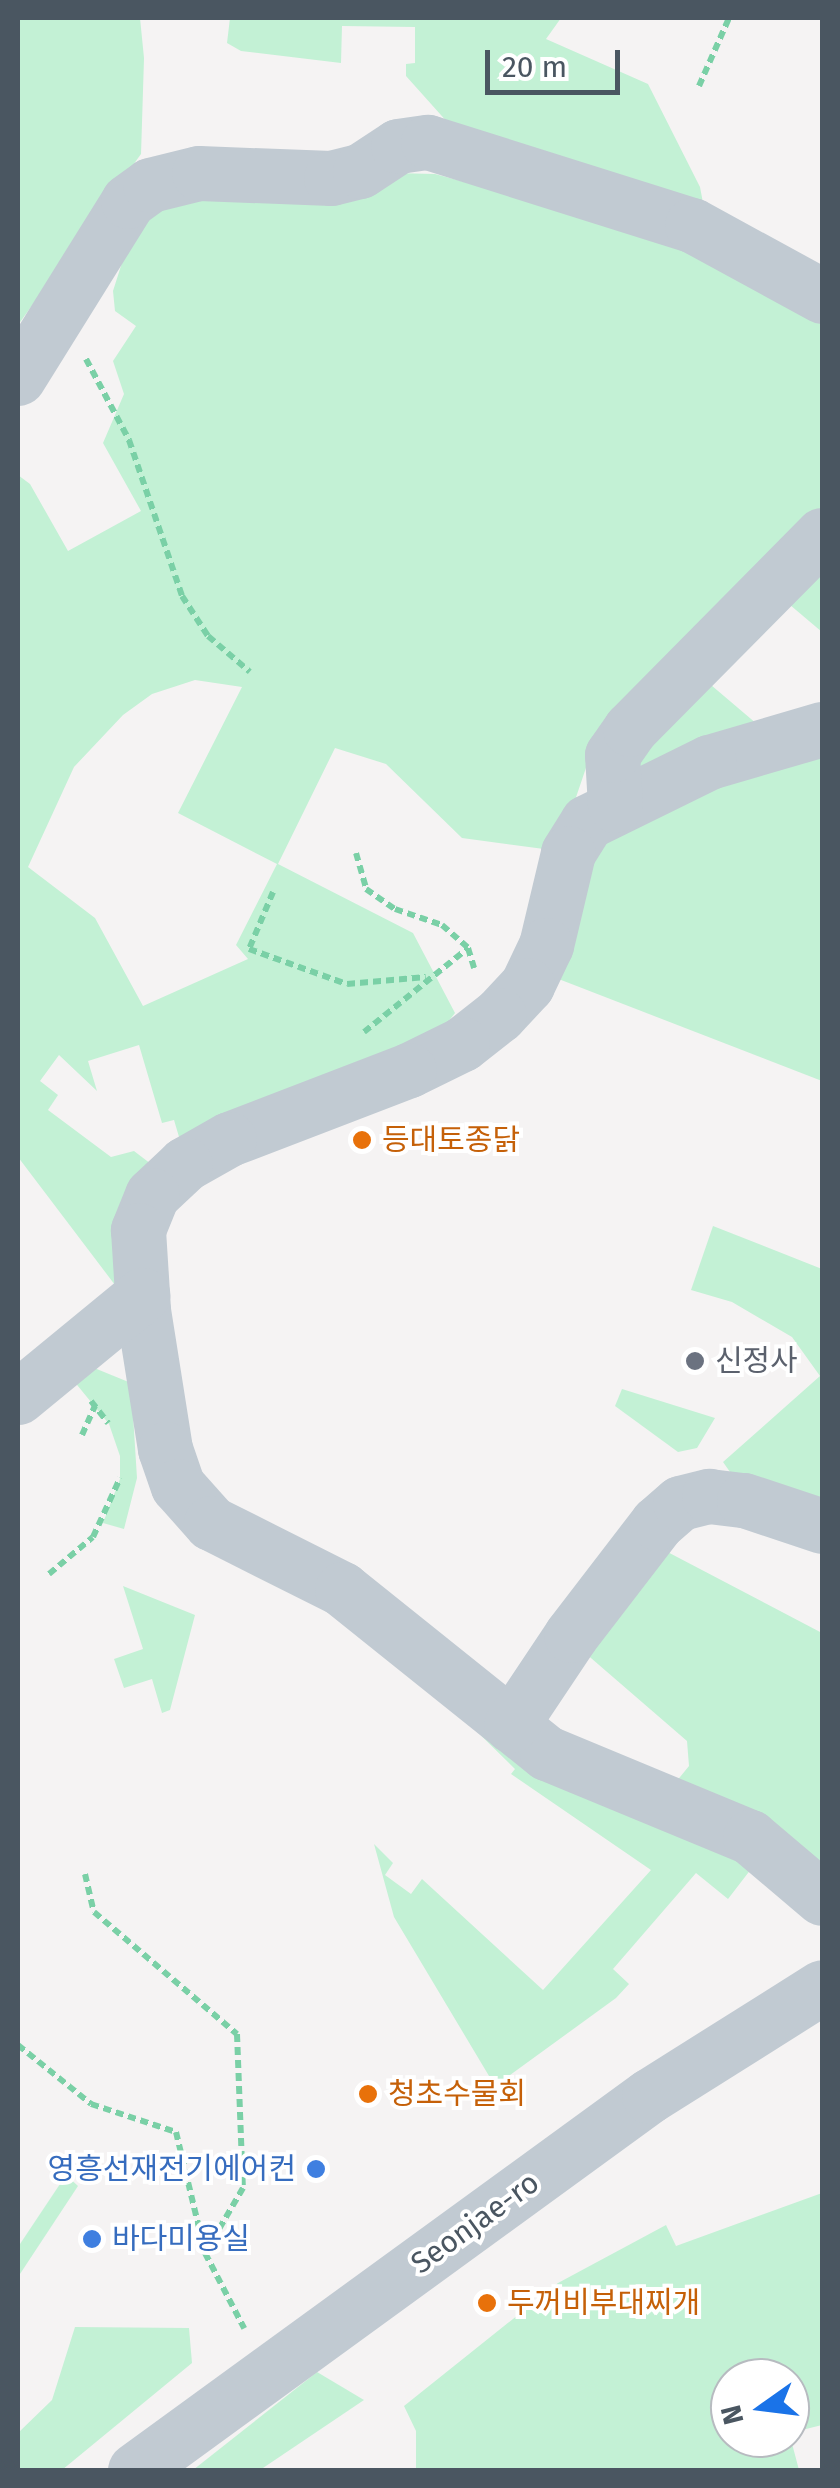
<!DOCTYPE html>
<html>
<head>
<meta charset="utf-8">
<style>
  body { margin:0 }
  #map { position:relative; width:840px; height:2488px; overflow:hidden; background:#f5f3f3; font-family:"Fira Sans","Noto Sans KR",sans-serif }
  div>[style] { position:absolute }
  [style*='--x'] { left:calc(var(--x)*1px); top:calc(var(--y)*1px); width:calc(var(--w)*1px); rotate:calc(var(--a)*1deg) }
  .green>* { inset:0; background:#c3f1d5 }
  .path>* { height:6px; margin-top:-3px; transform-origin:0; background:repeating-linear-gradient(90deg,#7ad0a6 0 8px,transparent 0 13px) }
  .minor>* { height:55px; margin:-27.5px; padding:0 27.5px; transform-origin:27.5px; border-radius:27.5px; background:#c1cad2 }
  .dots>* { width:28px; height:28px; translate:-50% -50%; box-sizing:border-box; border:5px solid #fff; border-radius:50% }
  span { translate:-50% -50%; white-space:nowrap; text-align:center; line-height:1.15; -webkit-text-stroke:8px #fff; paint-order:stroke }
  .food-label { font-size:30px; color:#c56008 }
  .left { translate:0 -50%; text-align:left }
  .worship-label { font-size:30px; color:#5b616d }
  .shop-label { font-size:30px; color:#366cbe }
  .right { translate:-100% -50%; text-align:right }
  .street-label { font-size:30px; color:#4a5661 }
  .frame { position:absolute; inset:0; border:20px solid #4a5661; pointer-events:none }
  .north { position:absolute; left:710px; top:2358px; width:100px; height:100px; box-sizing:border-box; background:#fff; border:2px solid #b7bbc0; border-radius:50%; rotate:256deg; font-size:28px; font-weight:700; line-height:40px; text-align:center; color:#4a5661 }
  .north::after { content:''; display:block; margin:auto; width:35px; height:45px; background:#1a73e8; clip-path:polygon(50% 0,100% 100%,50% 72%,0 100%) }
  .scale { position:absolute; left:485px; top:50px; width:135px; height:45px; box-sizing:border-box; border:5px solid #4a5661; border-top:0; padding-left:12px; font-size:30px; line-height:35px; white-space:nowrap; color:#4a5661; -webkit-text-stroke:8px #fff; paint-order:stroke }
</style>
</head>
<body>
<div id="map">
  <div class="green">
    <i style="clip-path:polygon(18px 18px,140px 18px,144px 58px,141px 154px,18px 325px)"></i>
    <i style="clip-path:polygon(230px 18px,561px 18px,546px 39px,648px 84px,700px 187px,705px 213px,449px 124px,406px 76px,406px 64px,415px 63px,415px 27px,342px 26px,341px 63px,241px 51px,227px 43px)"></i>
    <i style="clip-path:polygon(evenodd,393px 173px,435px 174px,654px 233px,822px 317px,822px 510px,590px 756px,570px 815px,544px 849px,462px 838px,386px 764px,335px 748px,278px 864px,413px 933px,455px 1013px,427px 1049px,182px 1147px,174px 1120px,162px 1123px,139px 1045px,88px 1061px,97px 1091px,59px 1055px,40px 1081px,58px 1095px,48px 1110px,111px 1157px,134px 1151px,151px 1164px,115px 1285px,18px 1157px,18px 475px,30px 484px,68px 551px,141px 511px,103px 443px,124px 394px,113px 361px,136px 326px,115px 311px,113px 291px,127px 247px,151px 211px,175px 201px,393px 173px,195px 680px,242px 687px,178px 813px,277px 864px,236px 945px,248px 959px,143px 1006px,95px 918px,28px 867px,74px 767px,123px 715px,152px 694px,195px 680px)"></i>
    <i style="clip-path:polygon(822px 556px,822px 632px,783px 599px,711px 685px,764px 730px,649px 778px,627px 756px)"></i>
    <i style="clip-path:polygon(822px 747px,822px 1081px,556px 978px,594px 843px,718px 777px)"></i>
    <i style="clip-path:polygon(713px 1226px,822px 1269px,822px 1512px,735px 1479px,723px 1462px,820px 1376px,792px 1337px,732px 1302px,691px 1290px)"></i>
    <i style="clip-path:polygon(82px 1363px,131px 1383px,137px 1478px,124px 1529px,103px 1523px,120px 1479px,120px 1456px,109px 1424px,73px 1380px)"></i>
    <i style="clip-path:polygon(622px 1389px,715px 1418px,697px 1448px,678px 1452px,615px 1406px)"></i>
    <i style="clip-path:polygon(658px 1547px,822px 1633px,822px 1879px,667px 1793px,689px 1766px,687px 1741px,584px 1652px)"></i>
    <i style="clip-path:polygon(123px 1586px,195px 1615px,170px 1710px,162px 1713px,152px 1679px,124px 1688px,114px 1659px,143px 1649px)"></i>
    <i style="clip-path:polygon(456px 1711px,758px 1860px,728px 1899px,696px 1873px,613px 1969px,629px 1984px,616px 1998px,495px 2086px,394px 1917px,374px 1844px,393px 1863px,385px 1875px,411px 1894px,422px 1879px,543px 1990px,651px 1870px,511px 1774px,515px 1769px)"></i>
    <i style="clip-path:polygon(66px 2175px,78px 2186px,18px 2277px,18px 2247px)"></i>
    <i style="clip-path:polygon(822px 2193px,822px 2425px,790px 2433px,790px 2378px,730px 2378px,730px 2438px,790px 2436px,799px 2470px,416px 2470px,416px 2431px,404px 2406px,558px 2283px,666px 2225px,676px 2246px)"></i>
    <i style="clip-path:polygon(75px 2327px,189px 2328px,192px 2363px,62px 2470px,18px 2470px,18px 2433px,52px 2400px)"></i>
    <i style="clip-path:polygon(317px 2372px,364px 2400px,260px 2470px,193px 2470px)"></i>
  </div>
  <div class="path">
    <i style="--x:699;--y:86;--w:74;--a:-66.2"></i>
    <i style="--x:86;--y:359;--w:92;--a:62"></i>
    <i style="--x:129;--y:440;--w:165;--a:71.2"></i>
    <i style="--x:182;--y:596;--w:48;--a:57"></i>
    <i style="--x:208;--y:636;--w:55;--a:40.6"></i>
    <i style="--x:356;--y:853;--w:37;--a:74"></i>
    <i style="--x:366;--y:889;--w:35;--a:35"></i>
    <i style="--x:395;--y:909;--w:50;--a:18.8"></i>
    <i style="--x:442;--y:925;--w:35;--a:41"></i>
    <i style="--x:468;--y:948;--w:21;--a:73"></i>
    <i style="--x:273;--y:892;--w:62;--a:112.8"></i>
    <i style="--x:249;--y:949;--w:104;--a:19.7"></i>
    <i style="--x:347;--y:984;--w:79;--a:-5.1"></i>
    <i style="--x:364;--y:1032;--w:134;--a:-38.9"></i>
    <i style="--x:91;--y:1401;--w:28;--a:52"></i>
    <i style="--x:82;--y:1435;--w:32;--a:-66"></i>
    <i style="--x:49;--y:1574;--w:57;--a:-40.1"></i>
    <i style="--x:93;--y:1537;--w:65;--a:-65.4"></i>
    <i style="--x:85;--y:1874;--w:39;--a:77"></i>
    <i style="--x:94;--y:1912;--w:188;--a:40.5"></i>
    <i style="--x:237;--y:2034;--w:154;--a:87.8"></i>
    <i style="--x:243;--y:2188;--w:75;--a:120.3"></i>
    <i style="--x:18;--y:2045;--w:94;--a:38.9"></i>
    <i style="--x:91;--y:2104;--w:89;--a:18.2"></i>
    <i style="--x:176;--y:2132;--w:124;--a:76.5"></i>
    <i style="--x:205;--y:2253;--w:85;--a:62.5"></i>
  </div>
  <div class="minor">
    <i style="--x:18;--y:378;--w:208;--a:-58.1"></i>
    <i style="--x:128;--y:201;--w:27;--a:-36"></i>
    <i style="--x:150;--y:185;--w:50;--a:-13.8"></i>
    <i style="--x:199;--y:173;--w:132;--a:2.2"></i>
    <i style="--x:331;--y:178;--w:30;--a:-14"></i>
    <i style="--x:360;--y:171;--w:45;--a:-33.3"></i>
    <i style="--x:398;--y:146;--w:30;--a:-8"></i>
    <i style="--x:428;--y:142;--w:277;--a:17.5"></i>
    <i style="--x:692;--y:225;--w:148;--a:28.6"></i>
    <i style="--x:822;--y:729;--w:118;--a:163.7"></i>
    <i style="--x:709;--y:762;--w:136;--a:153.8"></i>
    <i style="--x:587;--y:822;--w:36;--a:122"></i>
    <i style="--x:568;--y:853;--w:95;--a:103.4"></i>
    <i style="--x:546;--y:945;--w:44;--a:115.4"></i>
    <i style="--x:527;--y:985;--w:41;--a:133"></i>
    <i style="--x:499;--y:1015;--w:47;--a:141.9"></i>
    <i style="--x:462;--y:1044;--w:59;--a:153.9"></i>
    <i style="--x:409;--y:1070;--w:193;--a:159"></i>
    <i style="--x:229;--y:1139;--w:51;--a:150.4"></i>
    <i style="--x:185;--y:1164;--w:45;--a:136.8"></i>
    <i style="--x:152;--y:1195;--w:38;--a:112"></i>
    <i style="--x:138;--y:1230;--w:80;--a:86.4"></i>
    <i style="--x:143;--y:1310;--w:141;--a:81"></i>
    <i style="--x:165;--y:1449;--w:39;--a:71"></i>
    <i style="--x:178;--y:1486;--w:50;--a:48.3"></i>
    <i style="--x:211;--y:1523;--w:147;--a:26.7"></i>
    <i style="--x:342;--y:1589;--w:263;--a:38.7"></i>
    <i style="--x:547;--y:1753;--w:220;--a:22.5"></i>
    <i style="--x:750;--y:1837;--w:94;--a:40.3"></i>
    <i style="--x:615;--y:805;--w:50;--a:-93.4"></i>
    <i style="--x:612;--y:755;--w:32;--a:-55"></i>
    <i style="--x:630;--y:729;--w:273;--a:-45.3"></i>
    <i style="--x:18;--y:1397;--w:161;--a:-39.4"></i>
    <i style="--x:511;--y:1725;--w:108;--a:-56.3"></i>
    <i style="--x:571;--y:1635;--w:141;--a:-52.5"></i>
    <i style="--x:657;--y:1523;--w:30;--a:-41"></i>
    <i style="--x:680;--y:1503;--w:30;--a:-14"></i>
    <i style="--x:709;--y:1496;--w:35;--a:7"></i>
    <i style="--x:744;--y:1500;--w:82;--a:18.4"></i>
    <i style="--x:135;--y:2470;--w:636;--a:-36.04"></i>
    <i style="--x:649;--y:2096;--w:204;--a:-32.2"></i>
  </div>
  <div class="dots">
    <i style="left:362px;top:1140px;background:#e8710a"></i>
    <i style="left:695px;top:1361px;background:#6b7280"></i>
    <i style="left:368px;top:2094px;background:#e8710a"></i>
    <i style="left:316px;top:2169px;background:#3f7fe0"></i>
    <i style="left:92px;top:2239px;background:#3f7fe0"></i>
    <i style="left:487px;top:2303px;background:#e8710a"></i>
  </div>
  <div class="food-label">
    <span class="left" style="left:382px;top:1140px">등대토종닭</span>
    <span class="left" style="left:388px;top:2094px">청초수물회</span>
    <span class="left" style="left:507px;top:2303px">두꺼비부대찌개</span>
  </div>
  <div class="worship-label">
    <span class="left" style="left:715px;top:1361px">신정사</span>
  </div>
  <div class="shop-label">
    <span class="right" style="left:296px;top:2169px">영흥선재전기에어컨</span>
    <span class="left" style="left:112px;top:2239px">바다미용실</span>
  </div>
  <div class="street-label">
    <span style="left:475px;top:2223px;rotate:-36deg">Seonjae-ro</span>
  </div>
  <div class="frame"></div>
  <div class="north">N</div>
  <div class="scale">20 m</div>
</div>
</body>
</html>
